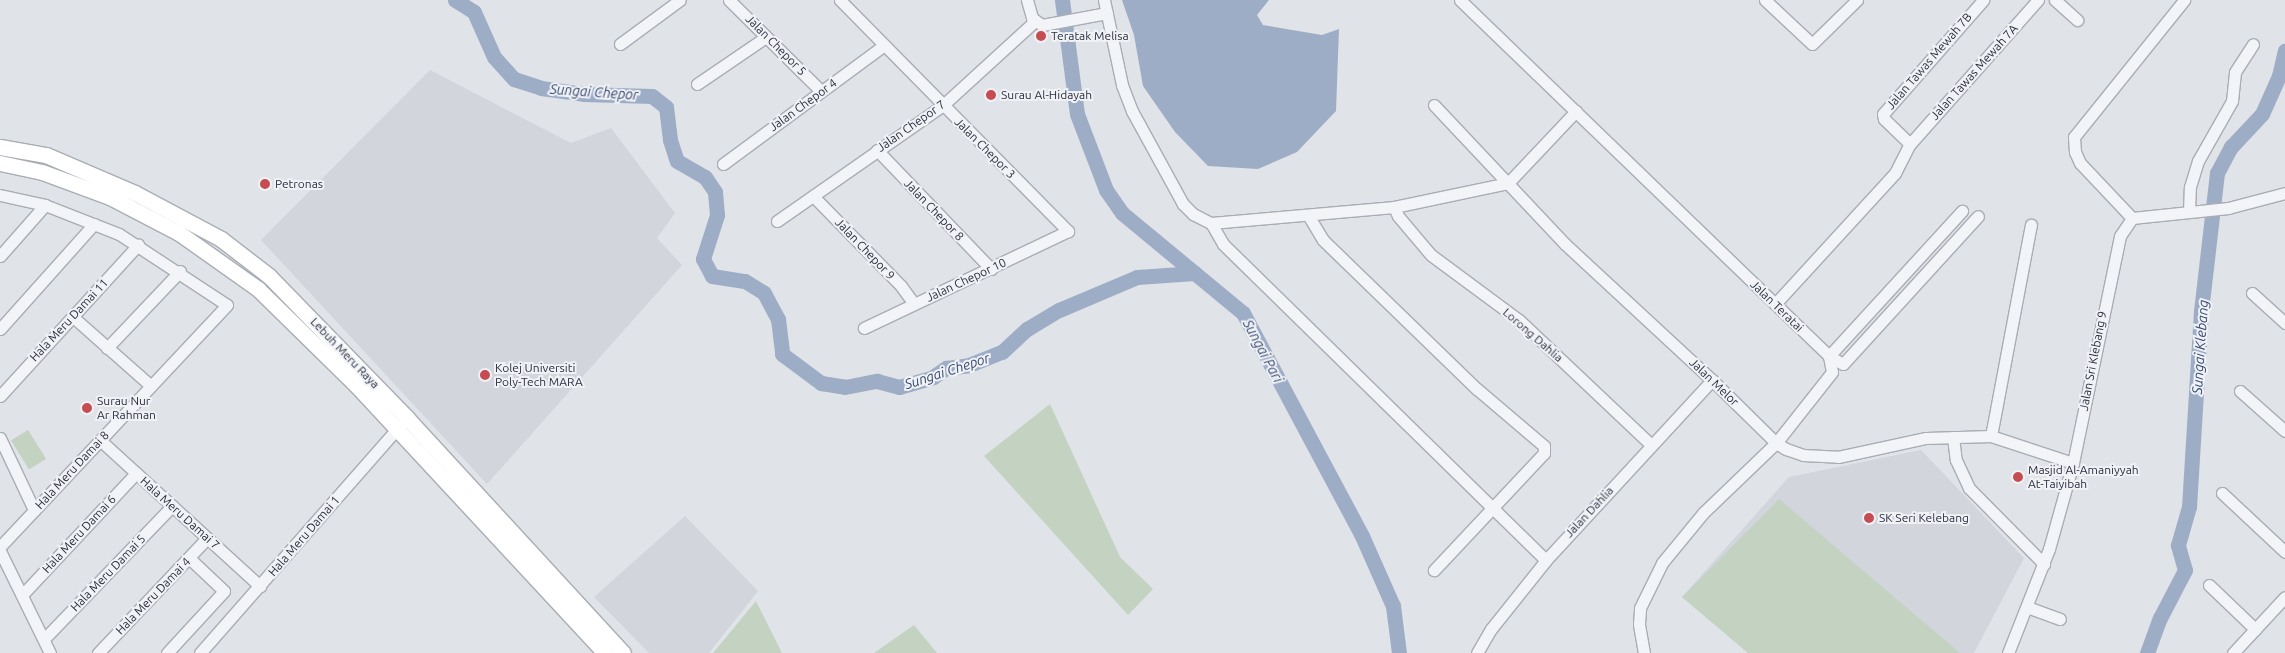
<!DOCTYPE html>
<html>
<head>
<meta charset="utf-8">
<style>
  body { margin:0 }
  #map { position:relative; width:2285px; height:653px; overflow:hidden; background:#e0e3e8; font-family:Ubuntu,sans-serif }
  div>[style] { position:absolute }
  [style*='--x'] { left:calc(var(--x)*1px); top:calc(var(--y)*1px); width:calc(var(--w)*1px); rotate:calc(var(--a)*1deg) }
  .built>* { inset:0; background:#d3d5dd }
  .green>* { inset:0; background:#c4d2c2; transform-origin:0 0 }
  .water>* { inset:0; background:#9eadc6 }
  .river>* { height:15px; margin:-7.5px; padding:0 7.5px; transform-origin:7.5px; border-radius:7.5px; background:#9eadc6 }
  .roads { filter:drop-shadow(1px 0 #a9adb5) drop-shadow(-1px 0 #a9adb5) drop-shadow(0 1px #a9adb5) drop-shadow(0 -1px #a9adb5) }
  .minor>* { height:11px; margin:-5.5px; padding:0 5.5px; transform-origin:5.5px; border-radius:5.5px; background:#f3f4f7 }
  .major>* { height:15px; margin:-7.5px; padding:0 7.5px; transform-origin:7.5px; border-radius:7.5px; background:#fff }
  .dots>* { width:14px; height:14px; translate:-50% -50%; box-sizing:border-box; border:2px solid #f0f2f6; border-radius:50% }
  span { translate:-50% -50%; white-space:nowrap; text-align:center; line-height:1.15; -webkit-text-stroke:4px #f0f2f6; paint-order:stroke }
  .poi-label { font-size:12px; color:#2a2f3f }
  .left { translate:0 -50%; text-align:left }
  .street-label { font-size:12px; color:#2a2f3f }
  .water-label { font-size:14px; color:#374a70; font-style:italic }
</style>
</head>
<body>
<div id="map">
  <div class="built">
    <i style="clip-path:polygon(430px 70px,571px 143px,611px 128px,675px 213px,657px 238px,682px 265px,487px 484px,261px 240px)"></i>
    <i style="clip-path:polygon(1921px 450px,2024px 558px,1974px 653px,1748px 653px,1682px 597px,1789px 477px)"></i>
    <i style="clip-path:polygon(685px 516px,758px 591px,709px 653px,649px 653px,594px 597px)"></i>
  </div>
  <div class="green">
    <i style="clip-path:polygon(1050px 404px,1120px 557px,1153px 589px,1128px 615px,984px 456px)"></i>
    <i style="left:28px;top:430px;width:34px;height:20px;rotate:58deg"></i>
    <i style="clip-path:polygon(1779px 499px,1960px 653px,1748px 653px,1682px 597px)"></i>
    <i style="clip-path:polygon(756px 601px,782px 653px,713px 653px)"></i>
    <i style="clip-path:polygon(914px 625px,937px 653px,874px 653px)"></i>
  </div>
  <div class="water">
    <i style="clip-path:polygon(1122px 0,1269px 0,1257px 15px,1263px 25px,1322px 35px,1339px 29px,1336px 111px,1297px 152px,1258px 169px,1208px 166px,1175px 132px,1143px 86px,1134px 35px)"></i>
  </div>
  <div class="river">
    <i style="--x:455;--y:0;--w:22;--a:32"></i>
    <i style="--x:474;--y:12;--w:49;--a:66"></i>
    <i style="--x:494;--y:57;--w:30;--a:48"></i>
    <i style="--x:514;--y:79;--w:28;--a:18"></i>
    <i style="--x:541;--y:88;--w:43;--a:7.9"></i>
    <i style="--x:584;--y:94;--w:68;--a:1.7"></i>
    <i style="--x:652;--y:96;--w:18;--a:38"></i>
    <i style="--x:666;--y:107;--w:33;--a:83"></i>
    <i style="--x:670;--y:140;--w:22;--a:72"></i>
    <i style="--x:677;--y:161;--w:32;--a:30"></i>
    <i style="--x:705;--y:177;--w:18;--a:56"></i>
    <i style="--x:715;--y:192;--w:23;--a:85"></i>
    <i style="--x:717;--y:215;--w:46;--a:107.7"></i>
    <i style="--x:703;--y:259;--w:19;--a:62"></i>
    <i style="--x:712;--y:276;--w:33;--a:9"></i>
    <i style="--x:745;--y:281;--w:22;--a:32"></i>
    <i style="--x:764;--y:293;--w:30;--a:62"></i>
    <i style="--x:778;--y:319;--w:35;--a:83"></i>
    <i style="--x:782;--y:354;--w:49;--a:36.6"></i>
    <i style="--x:821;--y:383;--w:24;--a:9"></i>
    <i style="--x:845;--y:387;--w:33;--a:-11"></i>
    <i style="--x:877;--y:381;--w:23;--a:15"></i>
    <i style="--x:899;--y:387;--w:35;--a:-16"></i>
    <i style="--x:933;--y:377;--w:16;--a:-35"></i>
    <i style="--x:946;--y:368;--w:23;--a:-7"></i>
    <i style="--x:969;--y:365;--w:35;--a:-22"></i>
    <i style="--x:1002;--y:352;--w:34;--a:-43"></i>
    <i style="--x:1027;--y:329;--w:37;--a:-31"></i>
    <i style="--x:1059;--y:310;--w:85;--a:-22.9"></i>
    <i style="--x:1137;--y:277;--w:58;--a:-3.9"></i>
    <i style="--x:1062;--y:0;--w:115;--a:82.5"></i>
    <i style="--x:1077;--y:114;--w:81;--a:69.1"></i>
    <i style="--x:1106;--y:190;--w:28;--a:55"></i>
    <i style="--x:1122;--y:213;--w:157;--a:39.6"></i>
    <i style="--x:1243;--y:313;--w:253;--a:61.9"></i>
    <i style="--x:1362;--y:536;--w:77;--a:66.1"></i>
    <i style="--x:1393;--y:606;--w:47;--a:82.7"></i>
    <i style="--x:2147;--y:653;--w:37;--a:-70"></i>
    <i style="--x:2160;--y:618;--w:54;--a:-62.5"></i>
    <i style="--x:2185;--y:570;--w:26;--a:-106"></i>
    <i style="--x:2178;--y:545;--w:40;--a:-74"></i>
    <i style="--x:2189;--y:507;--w:196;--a:-86.5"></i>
    <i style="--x:2201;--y:311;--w:139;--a:-83.4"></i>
    <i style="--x:2217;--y:173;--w:30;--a:-62"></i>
    <i style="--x:2231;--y:147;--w:45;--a:-46.8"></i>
    <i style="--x:2262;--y:114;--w:42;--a:-65.9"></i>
    <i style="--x:2279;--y:76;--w:26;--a:-77"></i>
  </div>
  <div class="roads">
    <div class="minor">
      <i style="--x:729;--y:0;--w:129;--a:44.7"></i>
      <i style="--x:840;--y:0;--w:325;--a:45.4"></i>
      <i style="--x:1068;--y:231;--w:226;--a:154.6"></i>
      <i style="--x:1027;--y:0;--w:19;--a:74"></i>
      <i style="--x:1032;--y:18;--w:12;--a:35"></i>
      <i style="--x:1042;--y:25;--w:66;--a:-10.5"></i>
      <i style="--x:1104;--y:0;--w:87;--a:78"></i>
      <i style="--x:1122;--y:85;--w:28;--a:69"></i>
      <i style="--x:1132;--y:111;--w:106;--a:61.3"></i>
      <i style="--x:1183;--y:204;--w:14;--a:45"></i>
      <i style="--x:1193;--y:214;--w:20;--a:27"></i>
      <i style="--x:1211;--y:223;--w:184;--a:-5"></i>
      <i style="--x:1394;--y:207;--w:116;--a:-11.9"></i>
      <i style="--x:1508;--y:183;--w:99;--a:-46.6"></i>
      <i style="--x:1460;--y:0;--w:513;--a:43.97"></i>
      <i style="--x:1829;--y:356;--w:16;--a:30"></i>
      <i style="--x:1843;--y:364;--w:200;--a:-47.6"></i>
      <i style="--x:1765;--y:0;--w:64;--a:43.1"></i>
      <i style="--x:1812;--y:44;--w:63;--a:-44.4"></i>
      <i style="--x:2055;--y:0;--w:30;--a:42"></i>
      <i style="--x:620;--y:44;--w:74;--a:-36.3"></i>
      <i style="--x:697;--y:84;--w:83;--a:-34.3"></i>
      <i style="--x:1434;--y:105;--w:191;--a:46.7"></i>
      <i style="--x:1565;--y:244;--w:200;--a:42.8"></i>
      <i style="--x:1712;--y:380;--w:90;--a:44.5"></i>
      <i style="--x:1776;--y:443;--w:12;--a:31"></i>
      <i style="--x:1786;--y:449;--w:18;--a:19"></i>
      <i style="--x:1803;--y:455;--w:35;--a:3"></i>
      <i style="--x:1838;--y:457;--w:90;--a:-12.2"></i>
      <i style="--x:1926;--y:438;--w:65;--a:-1.8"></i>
      <i style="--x:1991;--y:436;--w:86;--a:18.2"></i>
      <i style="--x:1910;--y:144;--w:36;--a:-136"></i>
      <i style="--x:1884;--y:119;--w:5;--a:-101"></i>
      <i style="--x:1883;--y:114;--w:152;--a:-48.7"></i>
      <i style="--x:877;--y:150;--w:165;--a:46.2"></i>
      <i style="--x:723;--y:164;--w:199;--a:-36.4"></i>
      <i style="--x:0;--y:195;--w:46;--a:12.5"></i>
      <i style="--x:45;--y:205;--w:79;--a:21.4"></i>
      <i style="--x:119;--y:234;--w:129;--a:33.3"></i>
      <i style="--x:227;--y:305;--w:332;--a:133.2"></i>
      <i style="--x:813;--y:196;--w:126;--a:45.6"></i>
      <i style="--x:901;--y:286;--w:22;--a:54"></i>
      <i style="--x:1394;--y:207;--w:10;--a:66"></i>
      <i style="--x:1398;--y:216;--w:51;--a:49.8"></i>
      <i style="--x:1431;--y:255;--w:109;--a:36.5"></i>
      <i style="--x:1519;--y:320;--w:182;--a:43.4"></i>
      <i style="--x:2189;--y:212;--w:25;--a:-88"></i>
      <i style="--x:2190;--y:187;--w:27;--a:-73"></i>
      <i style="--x:2198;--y:161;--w:69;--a:-60.5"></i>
      <i style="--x:2232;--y:101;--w:29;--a:-84"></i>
      <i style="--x:2235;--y:72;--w:33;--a:-57"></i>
      <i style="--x:1308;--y:215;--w:29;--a:59"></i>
      <i style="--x:1323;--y:240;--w:214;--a:44.1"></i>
      <i style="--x:1477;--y:389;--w:88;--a:40.4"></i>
      <i style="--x:1544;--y:446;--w:7;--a:90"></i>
      <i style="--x:1544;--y:453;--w:161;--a:133.2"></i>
      <i style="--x:2132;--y:218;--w:76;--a:-133.4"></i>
      <i style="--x:2080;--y:163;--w:12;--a:-114"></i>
      <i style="--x:2075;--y:152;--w:15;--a:-94"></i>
      <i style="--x:2074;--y:137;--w:176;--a:-51.2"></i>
      <i style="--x:777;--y:221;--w:203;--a:-34.9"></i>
      <i style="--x:943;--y:105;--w:125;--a:-42.4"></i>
      <i style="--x:1211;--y:223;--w:24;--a:60"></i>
      <i style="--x:1223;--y:244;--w:452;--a:44.4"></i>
      <i style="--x:0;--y:256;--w:68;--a:-48.6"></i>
      <i style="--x:2252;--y:293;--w:45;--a:42.3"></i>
      <i style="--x:1775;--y:304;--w:178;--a:-47.5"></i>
      <i style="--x:1895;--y:173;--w:33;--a:-63"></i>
      <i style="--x:1910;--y:144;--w:193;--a:-48.4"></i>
      <i style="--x:73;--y:317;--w:104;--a:41.5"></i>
      <i style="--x:0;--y:329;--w:141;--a:-48.2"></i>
      <i style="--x:107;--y:348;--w:106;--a:-46.5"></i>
      <i style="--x:1829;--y:356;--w:197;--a:-47.5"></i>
      <i style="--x:2240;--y:391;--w:60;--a:41.6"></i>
      <i style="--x:0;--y:396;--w:205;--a:-47.6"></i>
      <i style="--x:1991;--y:436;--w:215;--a:-79.3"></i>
      <i style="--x:1953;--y:437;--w:23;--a:83"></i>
      <i style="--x:1956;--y:460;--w:31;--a:65"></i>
      <i style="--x:1969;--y:488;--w:107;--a:45.4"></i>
      <i style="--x:0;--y:438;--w:80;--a:64.7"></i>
      <i style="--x:100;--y:440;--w:217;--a:42.4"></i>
      <i style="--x:2222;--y:493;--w:86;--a:43.1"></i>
      <i style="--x:0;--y:551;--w:114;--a:63.9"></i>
      <i style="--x:2209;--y:585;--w:64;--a:43.7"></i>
      <i style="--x:22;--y:595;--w:167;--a:-46.9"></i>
      <i style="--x:2027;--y:607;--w:35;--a:20"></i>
      <i style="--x:44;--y:639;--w:185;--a:-46.1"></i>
      <i style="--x:98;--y:653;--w:158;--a:-46.5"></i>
      <i style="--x:167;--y:653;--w:84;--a:-47.4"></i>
      <i style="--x:224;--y:591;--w:48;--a:-136.7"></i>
      <i style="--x:200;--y:653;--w:306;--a:-48.7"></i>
      <i style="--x:1477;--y:653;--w:28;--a:-60"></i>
      <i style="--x:1491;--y:629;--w:88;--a:-51.4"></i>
      <i style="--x:1546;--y:560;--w:245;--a:-47.3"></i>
      <i style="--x:1644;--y:653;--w:29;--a:-100"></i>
      <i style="--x:1639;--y:624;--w:16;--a:-86"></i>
      <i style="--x:1640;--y:608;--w:50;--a:-63.9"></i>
      <i style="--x:1662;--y:563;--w:65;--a:-50.6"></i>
      <i style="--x:1703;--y:513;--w:101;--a:-43.8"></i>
      <i style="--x:1776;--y:443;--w:90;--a:-51.7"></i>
      <i style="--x:1832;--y:372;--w:16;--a:-101"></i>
      <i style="--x:2008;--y:653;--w:112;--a:-68.5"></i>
      <i style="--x:2049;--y:549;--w:89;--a:-74.4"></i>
      <i style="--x:2073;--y:463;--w:232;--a:-78.3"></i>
      <i style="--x:2120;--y:236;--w:22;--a:-56"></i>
      <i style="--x:2132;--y:218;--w:97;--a:-5.9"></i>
      <i style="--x:2228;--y:208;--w:59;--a:-14.7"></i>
      <i style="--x:2233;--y:653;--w:76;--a:-47.1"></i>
    </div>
    <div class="major">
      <i style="--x:0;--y:147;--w:47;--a:9.9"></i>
      <i style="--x:46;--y:155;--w:97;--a:23.1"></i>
      <i style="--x:135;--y:193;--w:98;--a:28.1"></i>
      <i style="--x:221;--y:239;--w:61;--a:37.6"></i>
      <i style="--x:269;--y:276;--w:198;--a:45.8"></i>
      <i style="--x:407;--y:418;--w:319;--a:47.4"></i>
      <i style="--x:0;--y:163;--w:43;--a:12.1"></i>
      <i style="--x:42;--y:172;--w:72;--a:20.2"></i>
      <i style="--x:110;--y:197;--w:78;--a:27.6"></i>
      <i style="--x:179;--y:233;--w:97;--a:35.3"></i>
      <i style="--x:258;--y:289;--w:137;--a:44.4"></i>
      <i style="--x:356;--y:385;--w:366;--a:47.1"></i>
    </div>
  </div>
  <div class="dots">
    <i style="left:1041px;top:36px;background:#c54d52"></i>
    <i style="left:991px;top:95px;background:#c54d52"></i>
    <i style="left:265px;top:184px;background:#c54d52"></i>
    <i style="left:485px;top:375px;background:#c54d52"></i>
    <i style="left:87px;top:408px;background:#c54d52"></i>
    <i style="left:2018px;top:477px;background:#c54d52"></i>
    <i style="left:1869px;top:518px;background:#c54d52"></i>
  </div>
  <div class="poi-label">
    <span class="left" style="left:1051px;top:36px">Teratak Melisa</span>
    <span class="left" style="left:1001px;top:95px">Surau Al-Hidayah</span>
    <span class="left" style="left:275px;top:184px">Petronas</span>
    <span class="left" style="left:495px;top:375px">Kolej Universiti<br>Poly-Tech MARA</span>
    <span class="left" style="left:97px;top:408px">Surau Nur<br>Ar Rahman</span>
    <span class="left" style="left:2028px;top:477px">Masjid Al-Amaniyyah<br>At-Taiyibah</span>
    <span class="left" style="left:1879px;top:518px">SK Seri Kelebang</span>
  </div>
  <div class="street-label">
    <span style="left:776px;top:45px;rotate:45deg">Jalan Chepor 5</span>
    <span style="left:1929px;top:61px;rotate:-49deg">Jalan Tawas Mewah 7B</span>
    <span style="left:1974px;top:72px;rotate:-48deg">Jalan Tawas Mewah 7A</span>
    <span style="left:803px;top:105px;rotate:-36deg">Jalan Chepor 4</span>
    <span style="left:911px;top:126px;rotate:-35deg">Jalan Chepor 7</span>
    <span style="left:985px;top:148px;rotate:45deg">Jalan Chepor 3</span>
    <span style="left:934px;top:210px;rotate:46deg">Jalan Chepor 8</span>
    <span style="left:865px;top:249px;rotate:46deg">Jalan Chepor 9</span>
    <span style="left:966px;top:280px;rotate:-25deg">Jalan Chepor 10</span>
    <span style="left:1777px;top:306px;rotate:44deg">Jalan Teratai</span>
    <span style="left:69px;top:320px;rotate:-47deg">Hala Meru Damai 11</span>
    <span style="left:1533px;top:335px;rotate:41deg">Lorong Dahlia</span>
    <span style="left:345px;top:353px;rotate:46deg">Lebuh Meru Raya</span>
    <span style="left:2093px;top:361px;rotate:-79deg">Jalan Sri Klebang 9</span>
    <span style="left:1714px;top:382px;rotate:44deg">Jalan Melor</span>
    <span style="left:72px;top:470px;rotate:-47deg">Hala Meru Damai 8</span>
    <span style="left:1589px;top:512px;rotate:-47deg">Jalan Dahlia</span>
    <span style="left:180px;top:513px;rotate:42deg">Hala Meru Damai 7</span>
    <span style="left:79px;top:534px;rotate:-47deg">Hala Meru Damai 6</span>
    <span style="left:304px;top:536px;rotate:-49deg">Hala Meru Damai 1</span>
    <span style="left:108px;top:573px;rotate:-46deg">Hala Meru Damai 5</span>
    <span style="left:153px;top:596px;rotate:-46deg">Hala Meru Damai 4</span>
  </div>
  <div class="water-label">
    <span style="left:594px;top:92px;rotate:4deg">Sungai Chepor</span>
    <span style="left:2200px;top:347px;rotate:-86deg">Sungai Klebang</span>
    <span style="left:1263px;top:351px;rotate:62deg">Sungai Pari</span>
    <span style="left:947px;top:371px;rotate:-18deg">Sungai Chepor</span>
  </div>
</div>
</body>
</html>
